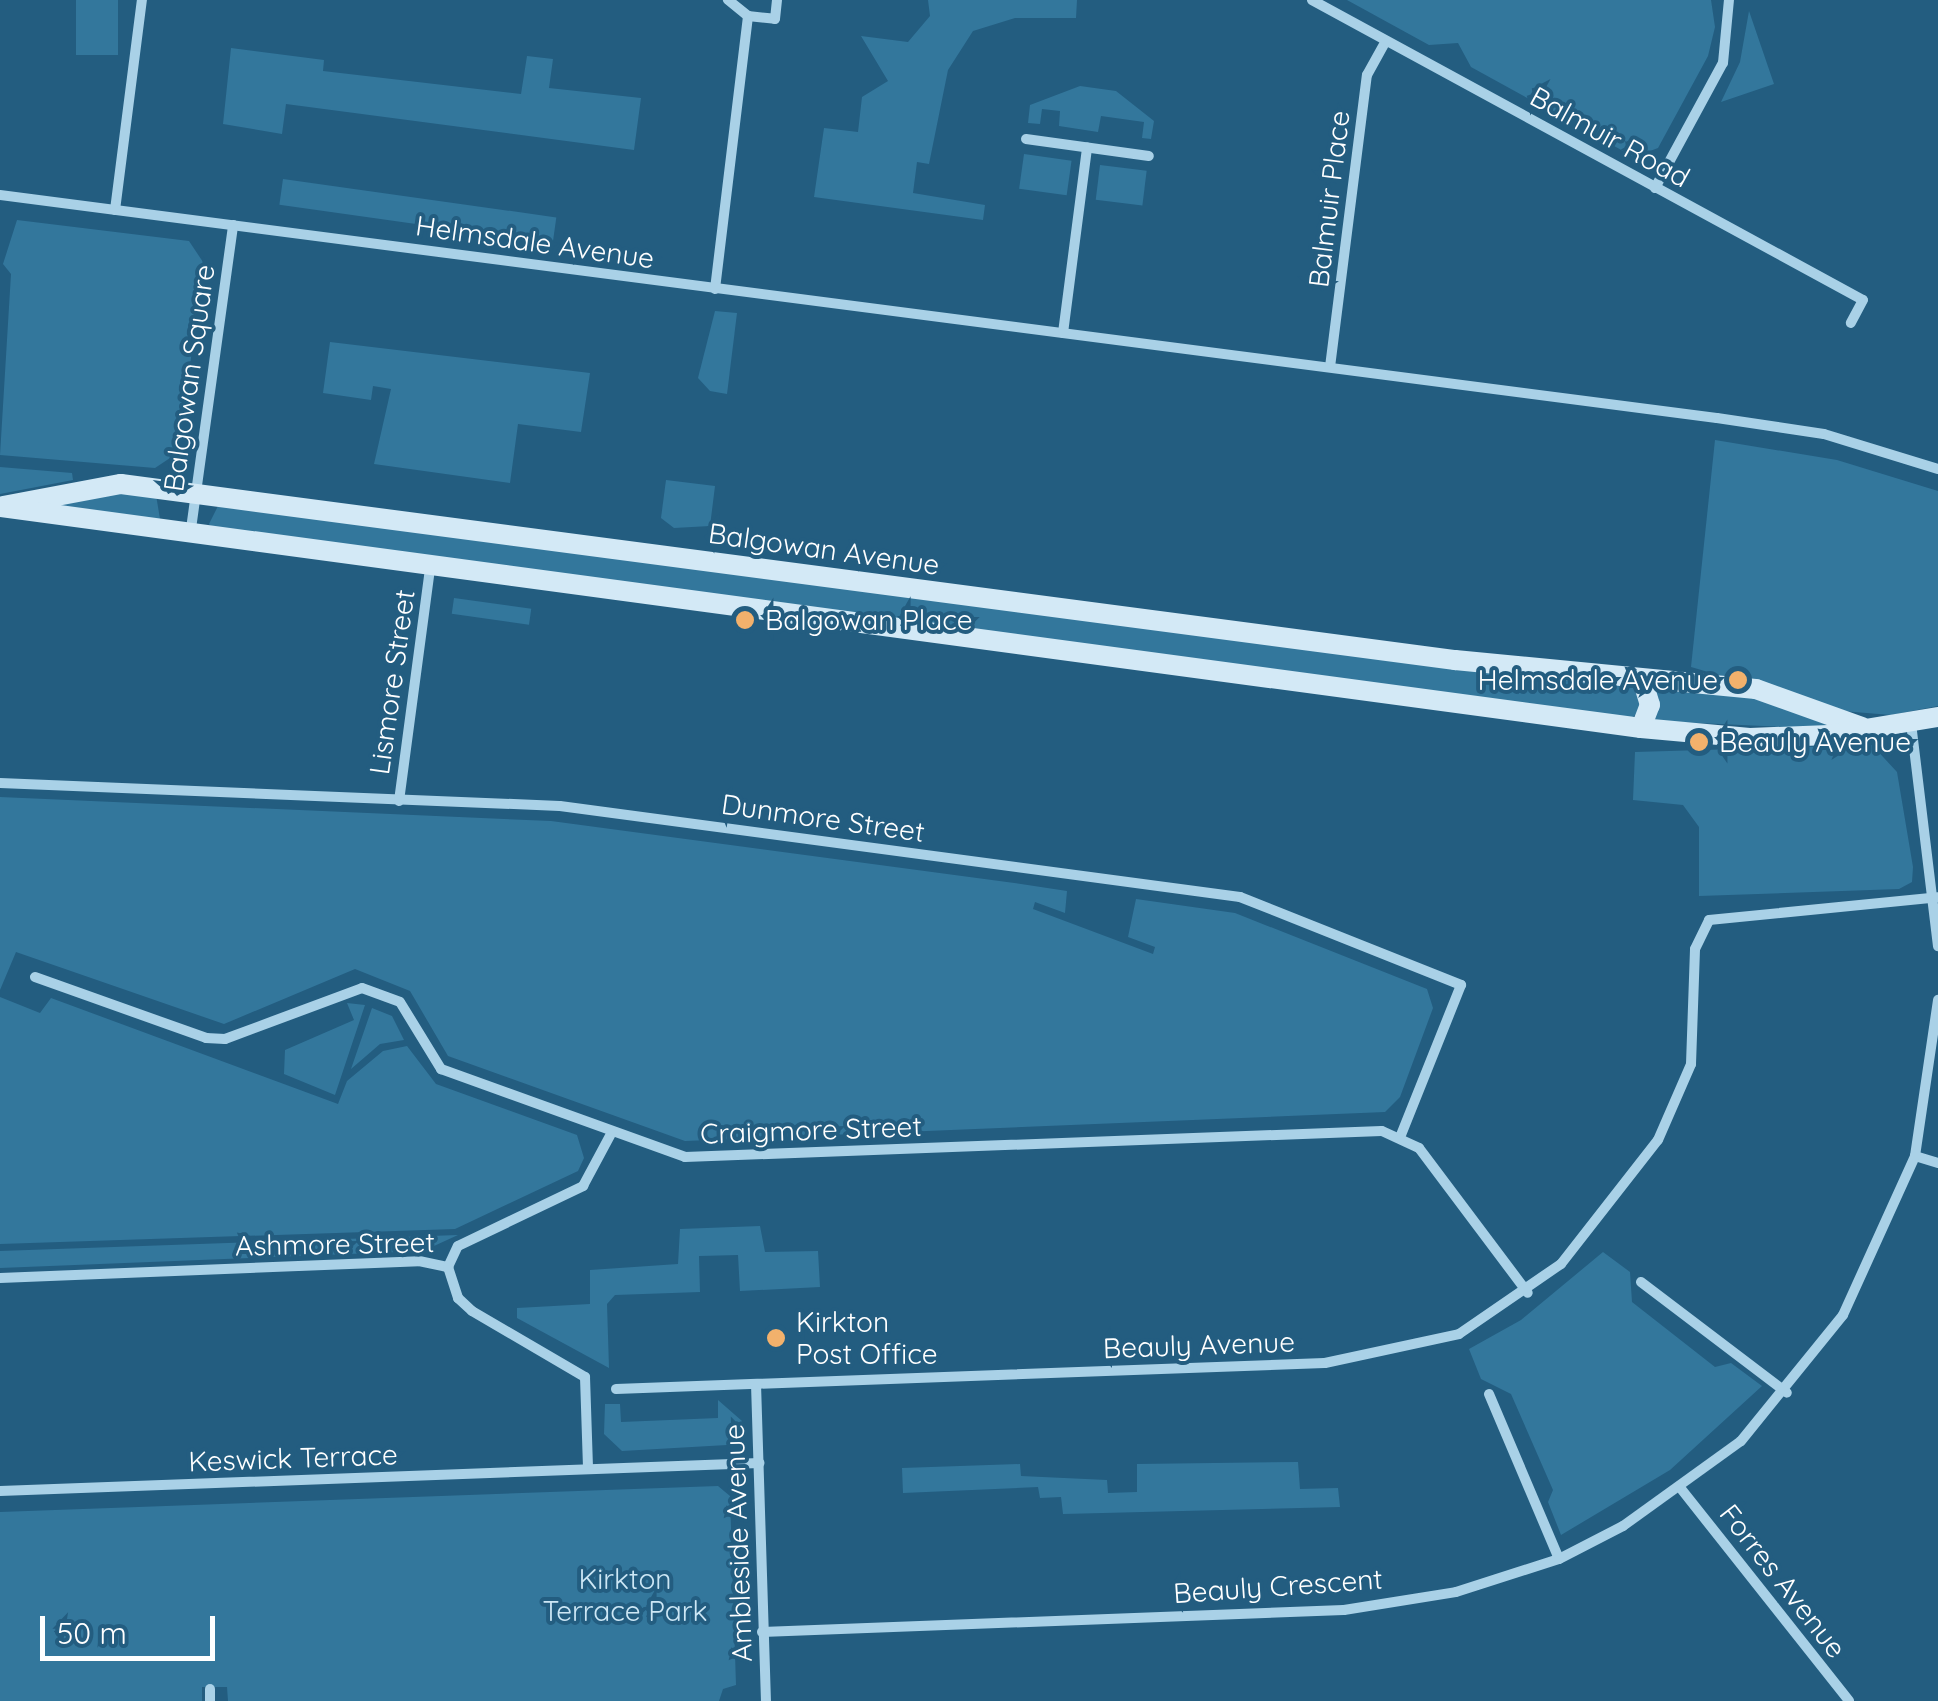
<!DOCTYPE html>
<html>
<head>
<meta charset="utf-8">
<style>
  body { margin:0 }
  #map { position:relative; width:1938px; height:1701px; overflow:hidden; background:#235d80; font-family:Quicksand,sans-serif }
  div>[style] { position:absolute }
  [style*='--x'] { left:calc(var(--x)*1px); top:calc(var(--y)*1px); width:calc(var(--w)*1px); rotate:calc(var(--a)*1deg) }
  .green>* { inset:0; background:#33779c; transform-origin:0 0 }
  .street>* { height:10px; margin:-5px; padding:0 5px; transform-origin:5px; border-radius:5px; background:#a9d1e7 }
  .secondary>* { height:20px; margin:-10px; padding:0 10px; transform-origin:10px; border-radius:10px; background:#d3e9f6 }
  .dots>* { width:28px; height:28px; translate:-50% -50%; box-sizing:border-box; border:5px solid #235d80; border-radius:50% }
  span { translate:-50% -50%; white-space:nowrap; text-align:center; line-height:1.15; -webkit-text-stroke:8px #235d80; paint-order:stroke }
  .street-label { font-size:28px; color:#fff }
  .poi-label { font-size:28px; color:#fff }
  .left { translate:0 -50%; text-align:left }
  .right { translate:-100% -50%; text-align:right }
  .park-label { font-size:28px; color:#cde7f5 }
  .scale { position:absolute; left:40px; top:1616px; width:175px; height:45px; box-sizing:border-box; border:5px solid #fff; border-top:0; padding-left:12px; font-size:30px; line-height:35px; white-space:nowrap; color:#fff; -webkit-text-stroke:8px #235d80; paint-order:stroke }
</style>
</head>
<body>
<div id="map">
  <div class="green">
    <i style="left:76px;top:0;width:42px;height:55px"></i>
    <i style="clip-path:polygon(928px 0,1077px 0,1076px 18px,1015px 18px,973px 31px,948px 70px,929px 164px,917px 162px,913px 193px,985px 205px,983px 220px,814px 197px,824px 128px,858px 132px,862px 97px,888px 81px,861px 36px,908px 42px,930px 16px)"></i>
    <i style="clip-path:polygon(1347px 0,1711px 0,1715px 27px,1708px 56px,1658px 148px,1634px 157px,1471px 67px,1458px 43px,1429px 45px)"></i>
    <i style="clip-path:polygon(1749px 11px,1774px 84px,1721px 102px,1740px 62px)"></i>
    <i style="clip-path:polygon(231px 48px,324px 60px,323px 71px,521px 94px,527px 56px,553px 59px,549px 88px,641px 98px,634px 150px,286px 104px,282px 134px,223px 124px)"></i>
    <i style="clip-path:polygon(1080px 86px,1116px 91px,1154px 121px,1151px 139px,1142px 138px,1144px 122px,1101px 116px,1098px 132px,1059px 126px,1060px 111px,1042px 109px,1040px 124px,1028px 123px,1030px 105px)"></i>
    <i style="left:1024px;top:154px;width:48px;height:35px;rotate:8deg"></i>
    <i style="left:1100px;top:165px;width:47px;height:35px;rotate:7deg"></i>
    <i style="left:283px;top:179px;width:276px;height:26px;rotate:8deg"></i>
    <i style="clip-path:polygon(17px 220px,189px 241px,203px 262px,182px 430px,173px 456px,155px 468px,0 455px,11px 274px,3px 264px)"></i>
    <i style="clip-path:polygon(715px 311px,737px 313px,727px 394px,710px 391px,698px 378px)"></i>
    <i style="clip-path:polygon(330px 342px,590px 373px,581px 432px,518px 424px,510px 483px,374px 464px,391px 389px,373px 386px,371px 400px,323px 393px)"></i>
    <i style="clip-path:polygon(1715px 440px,1837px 460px,1938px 491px,1938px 706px,1891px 715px,1842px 711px,1691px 667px)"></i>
    <i style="clip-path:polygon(0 467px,72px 473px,73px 480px,0 494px)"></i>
    <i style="clip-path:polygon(666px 480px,715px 486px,710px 526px,674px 528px,661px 518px)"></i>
    <i style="clip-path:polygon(105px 490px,156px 495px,160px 519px,154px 526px,44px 505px)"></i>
    <i style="clip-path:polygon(219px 504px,1633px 688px,1642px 695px,1638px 714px,1628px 719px,217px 534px,209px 524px)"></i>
    <i style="left:454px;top:598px;width:78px;height:16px;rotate:8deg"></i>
    <i style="clip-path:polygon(1655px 690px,1750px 695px,1830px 722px,1829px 729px,1653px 721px)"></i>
    <i style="clip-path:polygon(1872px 745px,1897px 772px,1913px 867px,1912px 882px,1899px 889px,1699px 896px,1699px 827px,1683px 805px,1633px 800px,1635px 752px)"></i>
    <i style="clip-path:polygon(0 797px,551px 821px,1021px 884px,1067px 891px,1065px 913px,1035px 902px,1033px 909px,1153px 954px,1155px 947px,1128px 937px,1136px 899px,1235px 913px,1427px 989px,1433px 1008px,1400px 1097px,1385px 1112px,685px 1141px,448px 1056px,410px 991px,355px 969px,224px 1024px,16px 952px,0 990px)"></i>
    <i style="clip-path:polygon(0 997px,40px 1013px,51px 998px,338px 1104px,347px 1081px,383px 1051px,407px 1046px,436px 1084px,577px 1135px,584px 1158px,578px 1171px,455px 1229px,0 1244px)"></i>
    <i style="clip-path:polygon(347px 1003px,365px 1005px,335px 1095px,284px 1074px,285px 1050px,354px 1020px)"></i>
    <i style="clip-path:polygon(372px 1008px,392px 1016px,404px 1040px,380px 1044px,351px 1069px)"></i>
    <i style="clip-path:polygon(760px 1226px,765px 1252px,818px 1251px,820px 1287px,740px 1291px,738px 1255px,699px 1256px,700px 1292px,615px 1295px,607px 1304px,609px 1368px,517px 1318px,517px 1308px,590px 1304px,590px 1270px,678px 1264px,680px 1229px)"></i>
    <i style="clip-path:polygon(458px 1235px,423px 1251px,0 1268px,0 1251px)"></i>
    <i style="clip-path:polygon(1603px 1252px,1630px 1272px,1632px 1302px,1715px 1367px,1731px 1363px,1762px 1386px,1670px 1470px,1561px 1535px,1548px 1502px,1553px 1490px,1511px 1394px,1481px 1379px,1469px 1349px,1521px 1320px)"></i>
    <i style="clip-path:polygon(718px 1400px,742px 1421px,727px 1445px,622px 1451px,604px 1434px,605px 1404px,620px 1404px,621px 1422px,718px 1418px)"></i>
    <i style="clip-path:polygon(1298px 1462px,1300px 1489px,1338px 1488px,1340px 1507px,1063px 1514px,1061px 1497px,1040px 1498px,1038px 1487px,903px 1493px,902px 1468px,1020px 1464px,1021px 1476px,1107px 1480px,1108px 1493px,1137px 1492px,1137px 1464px)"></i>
    <i style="clip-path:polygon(718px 1486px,730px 1496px,736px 1685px,723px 1689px,719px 1701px,228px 1701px,227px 1687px,202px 1687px,202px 1701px,0 1701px,0 1512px)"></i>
  </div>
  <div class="street">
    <i style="--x:1312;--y:0;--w:627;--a:28.57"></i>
    <i style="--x:1863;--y:300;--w:26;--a:118"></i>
    <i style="--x:748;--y:16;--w:27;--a:6"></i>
    <i style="--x:775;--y:19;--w:19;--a:-84"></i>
    <i style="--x:1026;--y:139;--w:124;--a:7.9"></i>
    <i style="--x:1655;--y:188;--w:142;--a:-61.5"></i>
    <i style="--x:1723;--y:63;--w:63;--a:-84.6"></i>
    <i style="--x:0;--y:195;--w:1731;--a:7.4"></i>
    <i style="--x:1717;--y:418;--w:108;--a:8.5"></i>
    <i style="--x:1824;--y:434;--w:119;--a:17.1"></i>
    <i style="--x:115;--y:210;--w:212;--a:-82.7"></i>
    <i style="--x:715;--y:289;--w:275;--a:-83.1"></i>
    <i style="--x:748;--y:16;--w:26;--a:-141"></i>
    <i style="--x:1063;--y:333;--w:187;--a:-82.6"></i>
    <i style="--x:1330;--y:367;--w:294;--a:-82.8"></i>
    <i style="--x:1367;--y:75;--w:39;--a:-61"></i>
    <i style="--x:190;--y:536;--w:314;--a:-82.1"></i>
    <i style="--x:1911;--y:723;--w:225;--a:83.1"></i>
    <i style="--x:0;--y:783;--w:560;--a:2.35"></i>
    <i style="--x:560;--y:806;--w:686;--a:7.62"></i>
    <i style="--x:1240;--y:897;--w:238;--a:21.7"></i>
    <i style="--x:1461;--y:985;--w:162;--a:111.8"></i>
    <i style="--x:399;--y:801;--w:234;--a:-82.4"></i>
    <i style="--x:35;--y:977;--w:182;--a:19.6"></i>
    <i style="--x:206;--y:1038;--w:19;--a:3"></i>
    <i style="--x:225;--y:1039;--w:146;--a:-20.4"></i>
    <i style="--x:362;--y:988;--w:40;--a:20.2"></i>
    <i style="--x:400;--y:1002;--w:79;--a:58.5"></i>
    <i style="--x:441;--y:1069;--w:259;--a:19.8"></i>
    <i style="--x:685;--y:1157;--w:697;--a:-2.14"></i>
    <i style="--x:1382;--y:1131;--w:41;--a:24.7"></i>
    <i style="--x:1419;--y:1148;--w:181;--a:53.1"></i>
    <i style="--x:1915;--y:1156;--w:24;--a:17"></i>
    <i style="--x:448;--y:1267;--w:33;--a:72"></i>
    <i style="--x:458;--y:1298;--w:19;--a:43"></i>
    <i style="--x:472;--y:1311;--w:131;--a:30.3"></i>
    <i style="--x:585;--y:1377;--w:92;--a:88.1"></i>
    <i style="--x:0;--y:1278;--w:419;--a:-2.3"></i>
    <i style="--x:419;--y:1261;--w:30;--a:12"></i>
    <i style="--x:448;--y:1267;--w:23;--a:-65"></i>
    <i style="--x:458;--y:1246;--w:139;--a:-25.6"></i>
    <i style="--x:583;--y:1186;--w:61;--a:-61.8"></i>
    <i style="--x:1641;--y:1282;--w:183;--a:37.2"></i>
    <i style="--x:756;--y:1384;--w:317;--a:88.2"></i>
    <i style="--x:616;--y:1389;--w:709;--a:-2.1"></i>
    <i style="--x:1325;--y:1363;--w:137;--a:-12.2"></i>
    <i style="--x:1459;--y:1334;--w:124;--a:-34.5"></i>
    <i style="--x:1561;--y:1264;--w:157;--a:-52"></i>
    <i style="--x:1658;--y:1140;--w:83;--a:-66.5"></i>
    <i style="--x:1691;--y:1064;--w:115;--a:-88"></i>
    <i style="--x:1695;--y:949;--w:32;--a:-64"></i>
    <i style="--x:1709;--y:920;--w:230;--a:-5.7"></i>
    <i style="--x:1489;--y:1394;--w:179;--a:67"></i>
    <i style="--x:1682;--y:1490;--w:269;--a:51.6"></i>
    <i style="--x:0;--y:1491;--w:760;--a:-2.11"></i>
    <i style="--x:762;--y:1632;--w:582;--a:-2.16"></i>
    <i style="--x:1344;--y:1610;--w:113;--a:-9.1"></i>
    <i style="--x:1456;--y:1592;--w:108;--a:-17.8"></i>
    <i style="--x:1559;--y:1559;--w:72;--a:-27.3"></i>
    <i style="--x:1623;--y:1526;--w:145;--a:-35.8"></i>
    <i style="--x:1741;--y:1441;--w:162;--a:-51"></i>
    <i style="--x:1843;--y:1315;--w:175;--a:-65.6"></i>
    <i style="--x:1915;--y:1156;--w:158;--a:-81.6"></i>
    <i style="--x:210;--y:1689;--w:12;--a:90"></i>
  </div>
  <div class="secondary">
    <i style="--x:3;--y:506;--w:120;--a:-10.6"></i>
    <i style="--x:121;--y:484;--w:1346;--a:7.52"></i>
    <i style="--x:1455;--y:660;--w:302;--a:5.5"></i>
    <i style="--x:1756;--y:689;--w:113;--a:19.7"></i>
    <i style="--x:0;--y:507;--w:1656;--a:7.67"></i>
    <i style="--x:1641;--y:728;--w:109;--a:5.2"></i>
    <i style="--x:1750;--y:738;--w:79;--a:-2.2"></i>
    <i style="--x:1829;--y:735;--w:110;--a:-9.4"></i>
    <i style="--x:1641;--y:728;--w:25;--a:-69"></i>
    <i style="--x:1650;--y:705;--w:24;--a:-107"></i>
  </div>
  <div class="dots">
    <i style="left:745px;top:620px;background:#f2b16c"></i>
    <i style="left:1738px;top:680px;background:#f2b16c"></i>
    <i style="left:1699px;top:742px;background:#f2b16c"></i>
    <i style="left:776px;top:1338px;background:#f2b16c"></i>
  </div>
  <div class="street-label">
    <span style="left:1610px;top:137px;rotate:29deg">Balmuir Road</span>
    <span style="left:1329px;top:199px;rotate:-83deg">Balmuir Place</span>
    <span style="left:535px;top:242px;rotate:8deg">Helmsdale Avenue</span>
    <span style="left:189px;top:378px;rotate:-82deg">Balgowan Square</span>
    <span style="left:824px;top:549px;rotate:8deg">Balgowan Avenue</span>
    <span style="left:392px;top:682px;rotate:-82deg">Lismore Street</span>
    <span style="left:823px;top:818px;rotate:8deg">Dunmore Street</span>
    <span style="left:811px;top:1130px;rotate:-2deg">Craigmore Street</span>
    <span style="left:335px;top:1244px;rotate:-1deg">Ashmore Street</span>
    <span style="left:1199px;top:1345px;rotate:-2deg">Beauly Avenue</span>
    <span style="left:293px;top:1458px;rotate:-2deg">Keswick Terrace</span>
    <span style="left:738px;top:1543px;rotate:-92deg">Ambleside Avenue</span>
    <span style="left:1783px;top:1581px;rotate:52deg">Forres Avenue</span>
    <span style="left:1278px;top:1586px;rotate:-4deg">Beauly Crescent</span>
  </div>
  <div class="poi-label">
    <span class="left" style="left:765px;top:620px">Balgowan Place</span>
    <span class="right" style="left:1718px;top:680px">Helmsdale Avenue</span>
    <span class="left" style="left:1719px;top:742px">Beauly Avenue</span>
    <span class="left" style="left:796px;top:1338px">Kirkton<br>Post Office</span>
  </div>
  <div class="park-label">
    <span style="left:625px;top:1595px">Kirkton<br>Terrace Park</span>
  </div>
  <div class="scale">50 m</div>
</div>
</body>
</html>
